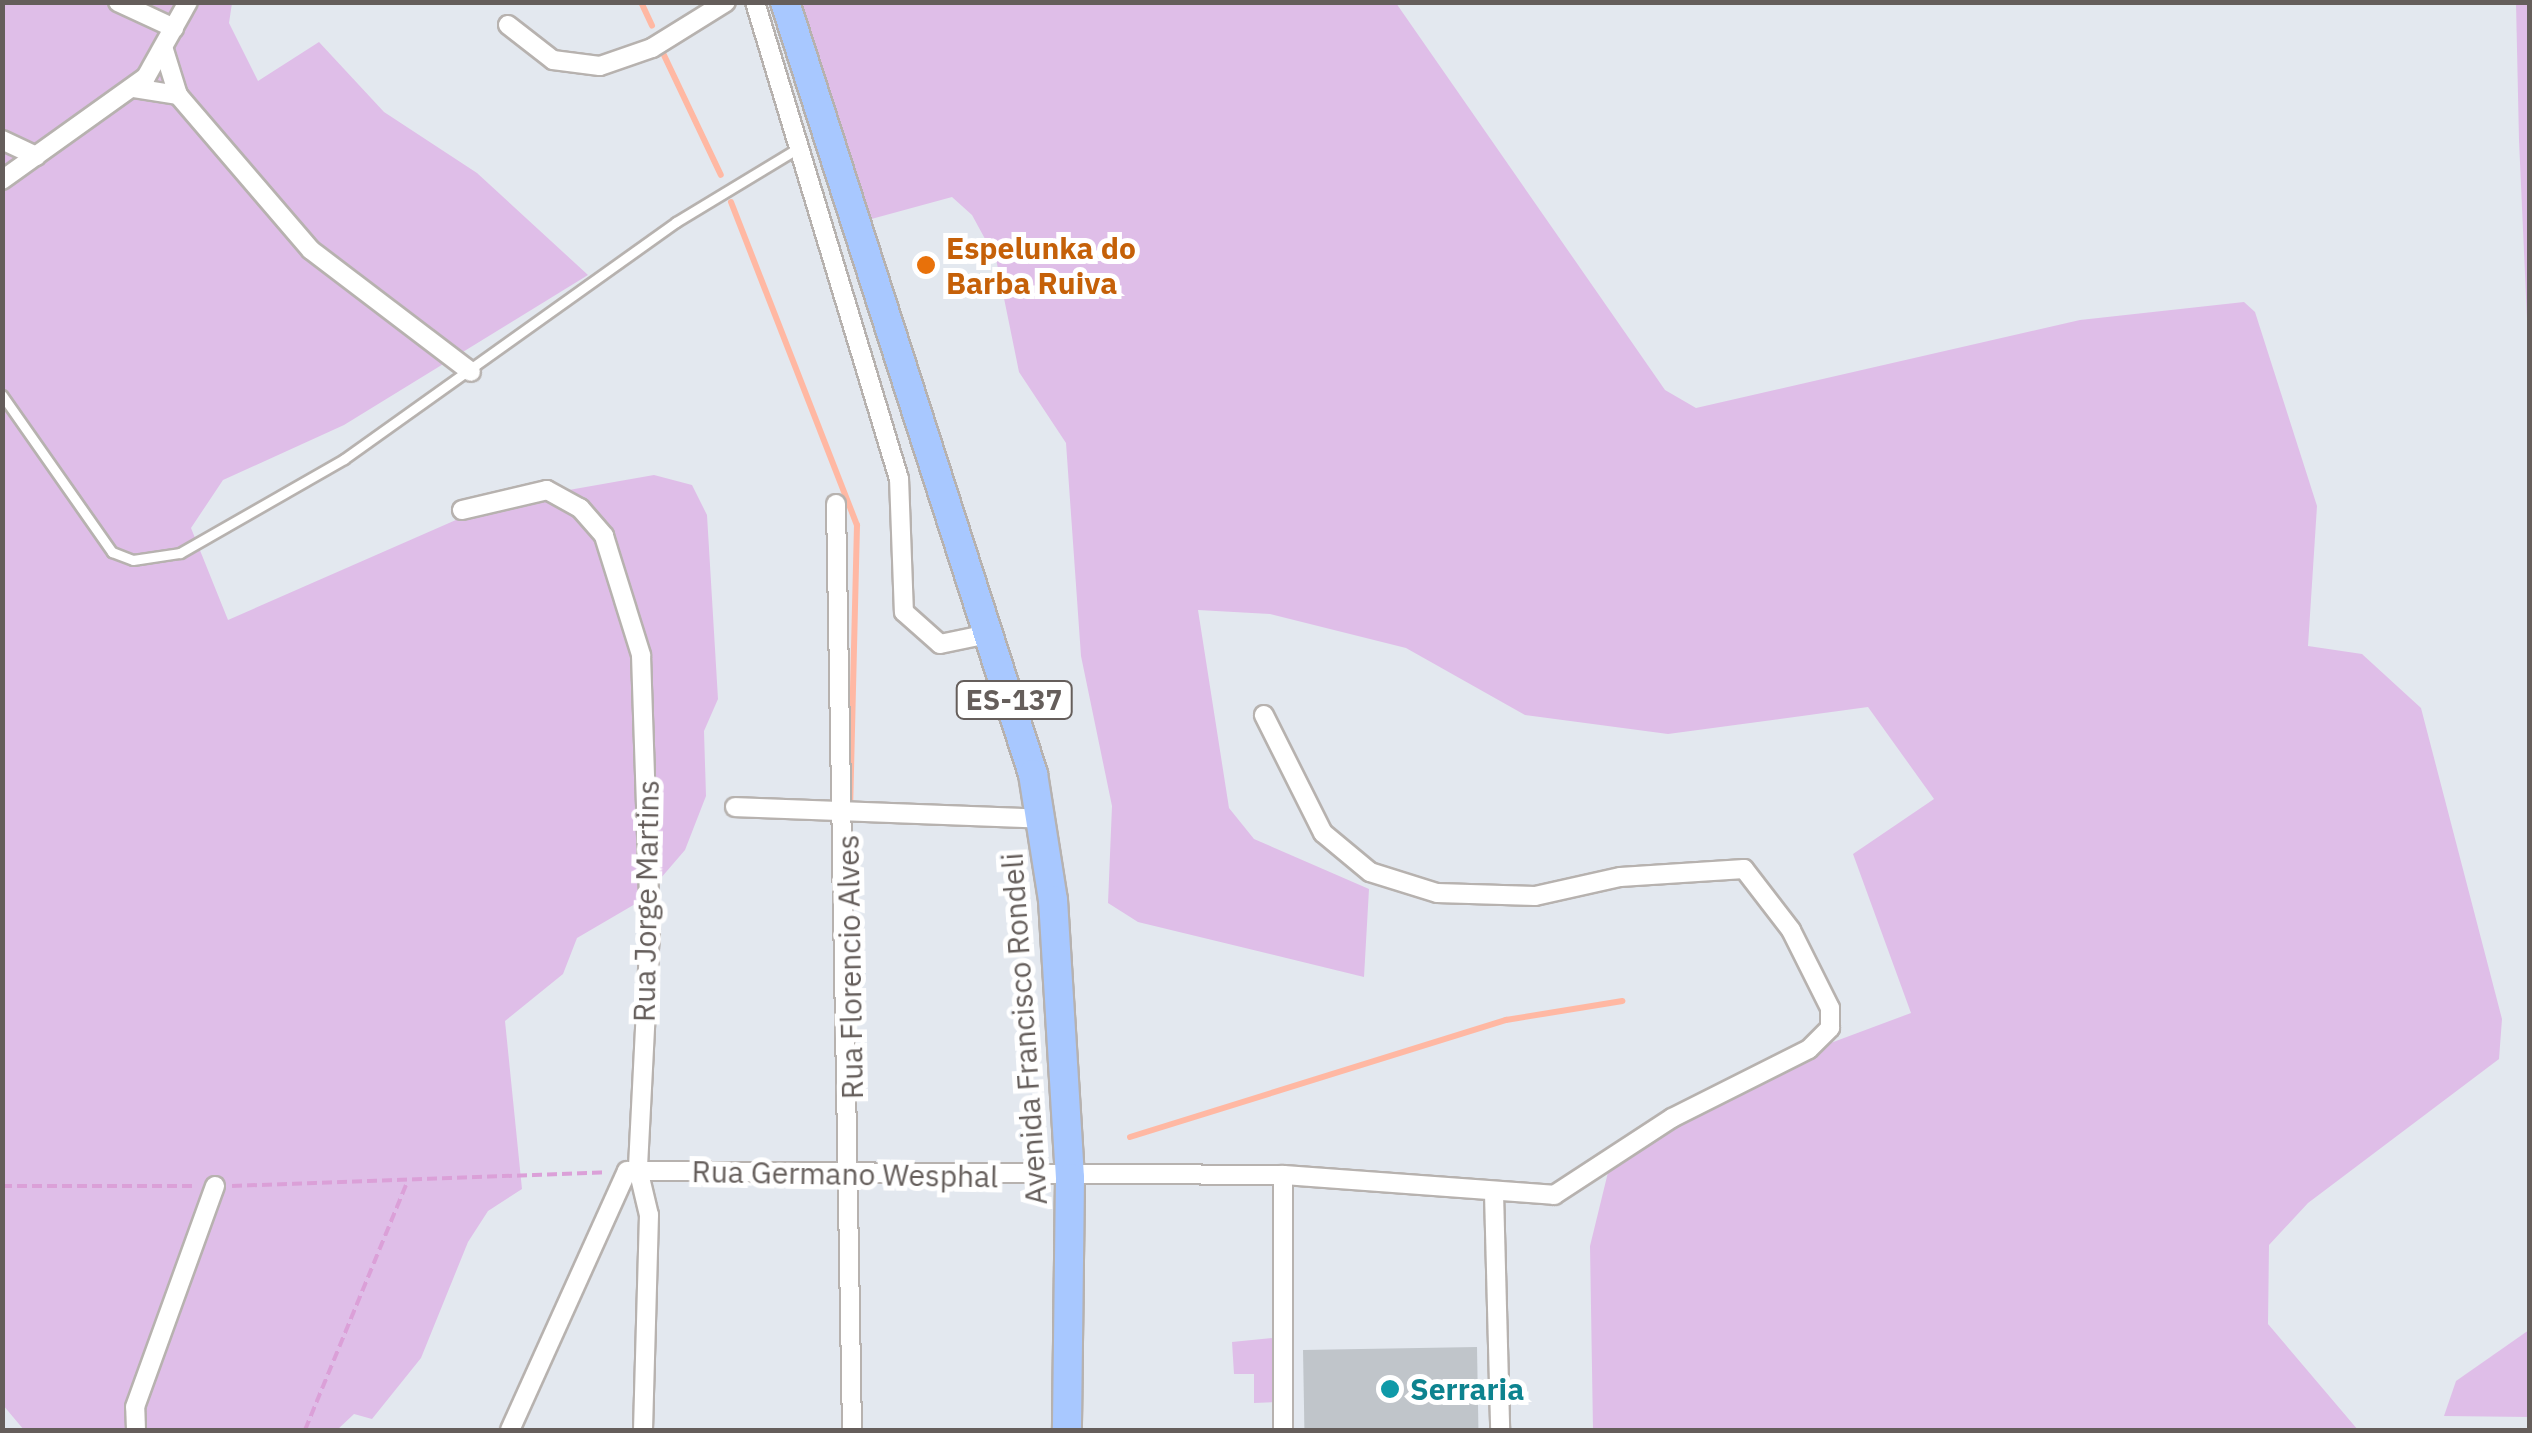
<!DOCTYPE html>
<html>
<head>
<meta charset="utf-8">
<style>
  body { margin:0 }
  #map { position:relative; width:2532px; height:1433px; overflow:hidden; background:#e3e8ef; font-family:"IBM Plex Sans",sans-serif }
  div>[style] { position:absolute }
  [style*='--x'] { left:calc(var(--x)*1px); top:calc(var(--y)*1px); width:calc(var(--w)*1px); rotate:calc(var(--a)*1deg) }
  .green>* { inset:0; background:#dfbee8 }
  .stream>* { height:6px; margin:-3px; padding:0 3px; transform-origin:3px; border-radius:3px; background:#ffb8a3 }
  .building>* { inset:0; background:#c0c5ca; transform-origin:0 0 }
  .path>* { height:4px; margin-top:-2px; transform-origin:0; background:repeating-linear-gradient(90deg,#dba0d8 0 10px,transparent 0 15px) }
  .roads { filter:drop-shadow(2px 0 #b7b2af) drop-shadow(-2px 0 #b7b2af) drop-shadow(0 2px #b7b2af) drop-shadow(0 -2px #b7b2af) }
  .service>* { height:9px; margin:-4.5px; padding:0 4.5px; transform-origin:4.5px; border-radius:4.5px; background:#fff }
  .minor>* { height:18px; margin:-9px; padding:0 9px; transform-origin:9px; border-radius:9px; background:#fff }
  .primary>* { height:28px; margin:-14px; padding:0 14px; transform-origin:14px; border-radius:14px; background:#a8c8ff }
  .dots>* { width:28px; height:28px; translate:-50% -50%; box-sizing:border-box; border:5px solid #fff; border-radius:50% }
  span { translate:-50% -50%; white-space:nowrap; text-align:center; line-height:1.15; -webkit-text-stroke:10px #fff; paint-order:stroke }
  .shield-label span { padding:2px 8px; background:#fff; border:2px solid; border-radius:8px; -webkit-text-stroke-width:0 }
  .shield-label { font-size:28px; color:#655e5b; font-weight:700 }
  .food-label { font-size:30px; color:#c56008; font-weight:700 }
  .left { translate:0 -50%; text-align:left }
  .street-label { font-size:30px; color:#655e5b }
  .culture-label { font-size:30px; color:#0d838f; font-weight:700 }
  .frame { position:absolute; inset:0; border:5px solid #655e5b; pointer-events:none }
</style>
</head>
<body>
<div id="map">
  <div class="green">
    <i style="clip-path:polygon(3px 3px,232px 3px,229px 23px,258px 81px,319px 42px,384px 112px,477px 173px,588px 275px,344px 425px,223px 480px,191px 528px,228px 620px,481px 509px,563px 491px,654px 475px,692px 485px,707px 515px,718px 699px,704px 731px,706px 796px,685px 850px,642px 900px,577px 938px,563px 974px,505px 1021px,522px 1189px,488px 1211px,468px 1242px,421px 1358px,372px 1419px,354px 1414px,337px 1430px,24px 1430px,3px 1405px)"></i>
    <i style="clip-path:polygon(795px 3px,1396px 3px,1665px 390px,1696px 408px,2080px 320px,2244px 302px,2255px 312px,2317px 506px,2308px 646px,2362px 654px,2421px 708px,2502px 1019px,2499px 1059px,2308px 1203px,2269px 1245px,2268px 1324px,2358px 1430px,1593px 1430px,1590px 1246px,1612px 1156px,1785px 1060px,1911px 1013px,1853px 854px,1934px 799px,1868px 707px,1668px 734px,1525px 715px,1406px 648px,1270px 614px,1198px 610px,1229px 808px,1254px 839px,1369px 889px,1364px 977px,1138px 922px,1108px 903px,1112px 806px,1081px 656px,1066px 443px,1019px 372px,996px 259px,972px 215px,952px 197px,864px 221px)"></i>
    <i style="clip-path:polygon(2516px 3px,2530px 3px,2529px 363px,2519px 140px)"></i>
    <i style="clip-path:polygon(2529px 1330px,2529px 1417px,2444px 1416px,2456px 1381px)"></i>
    <i style="clip-path:polygon(1273px 1338px,1279px 1402px,1254px 1403px,1254px 1374px,1234px 1374px,1232px 1342px)"></i>
  </div>
  <div class="stream">
    <i style="--x:641;--y:2;--w:26;--a:65"></i>
    <i style="--x:662;--y:51;--w:137;--a:64.6"></i>
    <i style="--x:731;--y:202;--w:347;--a:68.7"></i>
    <i style="--x:857;--y:525;--w:281;--a:91.4"></i>
    <i style="--x:1130;--y:1137;--w:394;--a:-17.3"></i>
    <i style="--x:1506;--y:1020;--w:118;--a:-9.3"></i>
  </div>
  <div class="building">
    <i style="left:1477px;top:1347px;width:83px;height:174px;rotate:89deg"></i>
  </div>
  <div class="path">
    <i style="--x:2;--y:1186;--w:195;--a:0"></i>
    <i style="--x:232;--y:1186;--w:375;--a:-2.1"></i>
    <i style="--x:305;--y:1430;--w:265;--a:-67.6"></i>
  </div>
  <div class="roads">
    <div class="service">
      <i style="--x:2;--y:395;--w:192;--a:55"></i>
      <i style="--x:112;--y:552;--w:22;--a:21"></i>
      <i style="--x:133;--y:560;--w:48;--a:-8.5"></i>
      <i style="--x:180;--y:553;--w:189;--a:-29.8"></i>
      <i style="--x:344;--y:459;--w:408;--a:-35.5"></i>
      <i style="--x:676;--y:222;--w:143;--a:-31.2"></i>
    </div>
    <div class="minor">
      <i style="--x:118;--y:2;--w:62;--a:24.9"></i>
      <i style="--x:755;--y:2;--w:497;--a:73.2"></i>
      <i style="--x:899;--y:478;--w:134;--a:87.9"></i>
      <i style="--x:904;--y:612;--w:48;--a:41.6"></i>
      <i style="--x:940;--y:644;--w:54;--a:-11.7"></i>
      <i style="--x:508;--y:25;--w:57;--a:37.9"></i>
      <i style="--x:553;--y:60;--w:47;--a:7.3"></i>
      <i style="--x:600;--y:66;--w:55;--a:-19.1"></i>
      <i style="--x:652;--y:48;--w:87;--a:-31.9"></i>
      <i style="--x:164;--y:50;--w:47;--a:72.7"></i>
      <i style="--x:178;--y:95;--w:204;--a:49.4"></i>
      <i style="--x:311;--y:250;--w:201;--a:37.3"></i>
      <i style="--x:134;--y:88;--w:45;--a:9"></i>
      <i style="--x:2;--y:140;--w:38;--a:25"></i>
      <i style="--x:2;--y:180;--w:177;--a:-35.6"></i>
      <i style="--x:146;--y:77;--w:86;--a:-60.8"></i>
      <i style="--x:836;--y:504;--w:926;--a:89.01"></i>
      <i style="--x:462;--y:510;--w:87;--a:-13.2"></i>
      <i style="--x:547;--y:490;--w:38;--a:29"></i>
      <i style="--x:580;--y:508;--w:37;--a:49"></i>
      <i style="--x:604;--y:536;--w:125;--a:72.7"></i>
      <i style="--x:641;--y:655;--w:275;--a:88.1"></i>
      <i style="--x:650;--y:930;--w:239;--a:92.9"></i>
      <i style="--x:638;--y:1169;--w:47;--a:76.6"></i>
      <i style="--x:649;--y:1215;--w:215;--a:91.6"></i>
      <i style="--x:735;--y:807;--w:306;--a:2.2"></i>
      <i style="--x:1283;--y:1175;--w:255;--a:90"></i>
      <i style="--x:1494;--y:1193;--w:237;--a:88.5"></i>
      <i style="--x:136;--y:1430;--w:23;--a:-92"></i>
      <i style="--x:135;--y:1407;--w:235;--a:-70.1"></i>
      <i style="--x:510;--y:1430;--w:284;--a:-65.7"></i>
      <i style="--x:627;--y:1171;--w:656;--a:0.35"></i>
      <i style="--x:1283;--y:1175;--w:272;--a:4.2"></i>
      <i style="--x:1554;--y:1195;--w:141;--a:-33.1"></i>
      <i style="--x:1672;--y:1118;--w:153;--a:-26.7"></i>
      <i style="--x:1809;--y:1049;--w:30;--a:-45"></i>
      <i style="--x:1830;--y:1028;--w:20;--a:-90"></i>
      <i style="--x:1830;--y:1008;--w:87;--a:-116.6"></i>
      <i style="--x:1791;--y:930;--w:77;--a:-127.6"></i>
      <i style="--x:1744;--y:869;--w:124;--a:176.3"></i>
      <i style="--x:1620;--y:877;--w:87;--a:167.4"></i>
      <i style="--x:1535;--y:896;--w:98;--a:-178.2"></i>
      <i style="--x:1437;--y:893;--w:70;--a:-162.6"></i>
      <i style="--x:1370;--y:872;--w:61;--a:-140.3"></i>
      <i style="--x:1323;--y:833;--w:132;--a:-116.6"></i>
    </div>
    <div class="primary">
      <i style="--x:785;--y:2;--w:811;--a:72.19"></i>
      <i style="--x:1033;--y:774;--w:128;--a:81"></i>
      <i style="--x:1053;--y:900;--w:279;--a:86.5"></i>
      <i style="--x:1070;--y:1178;--w:252;--a:90.7"></i>
    </div>
  </div>
  <div class="dots">
    <i style="left:926px;top:265px;background:#e8710a"></i>
    <i style="left:1390px;top:1389px;background:#0f9aa8"></i>
  </div>
  <div class="shield-label">
    <span style="left:1014px;top:700px">ES-137</span>
  </div>
  <div class="food-label">
    <span class="left" style="left:946px;top:265px">Espelunka do<br>Barba Ruiva</span>
  </div>
  <div class="street-label">
    <span style="left:646px;top:901px;rotate:-89deg">Rua Jorge Martins</span>
    <span style="left:850px;top:967px;rotate:-91deg">Rua Florencio Alves</span>
    <span style="left:1024px;top:1029px;rotate:-94deg">Avenida Francisco Rondeli</span>
    <span style="left:845px;top:1174px;rotate:1deg">Rua Germano Wesphal</span>
  </div>
  <div class="culture-label">
    <span class="left" style="left:1410px;top:1389px">Serraria</span>
  </div>
  <div class="frame"></div>
</div>
</body>
</html>
